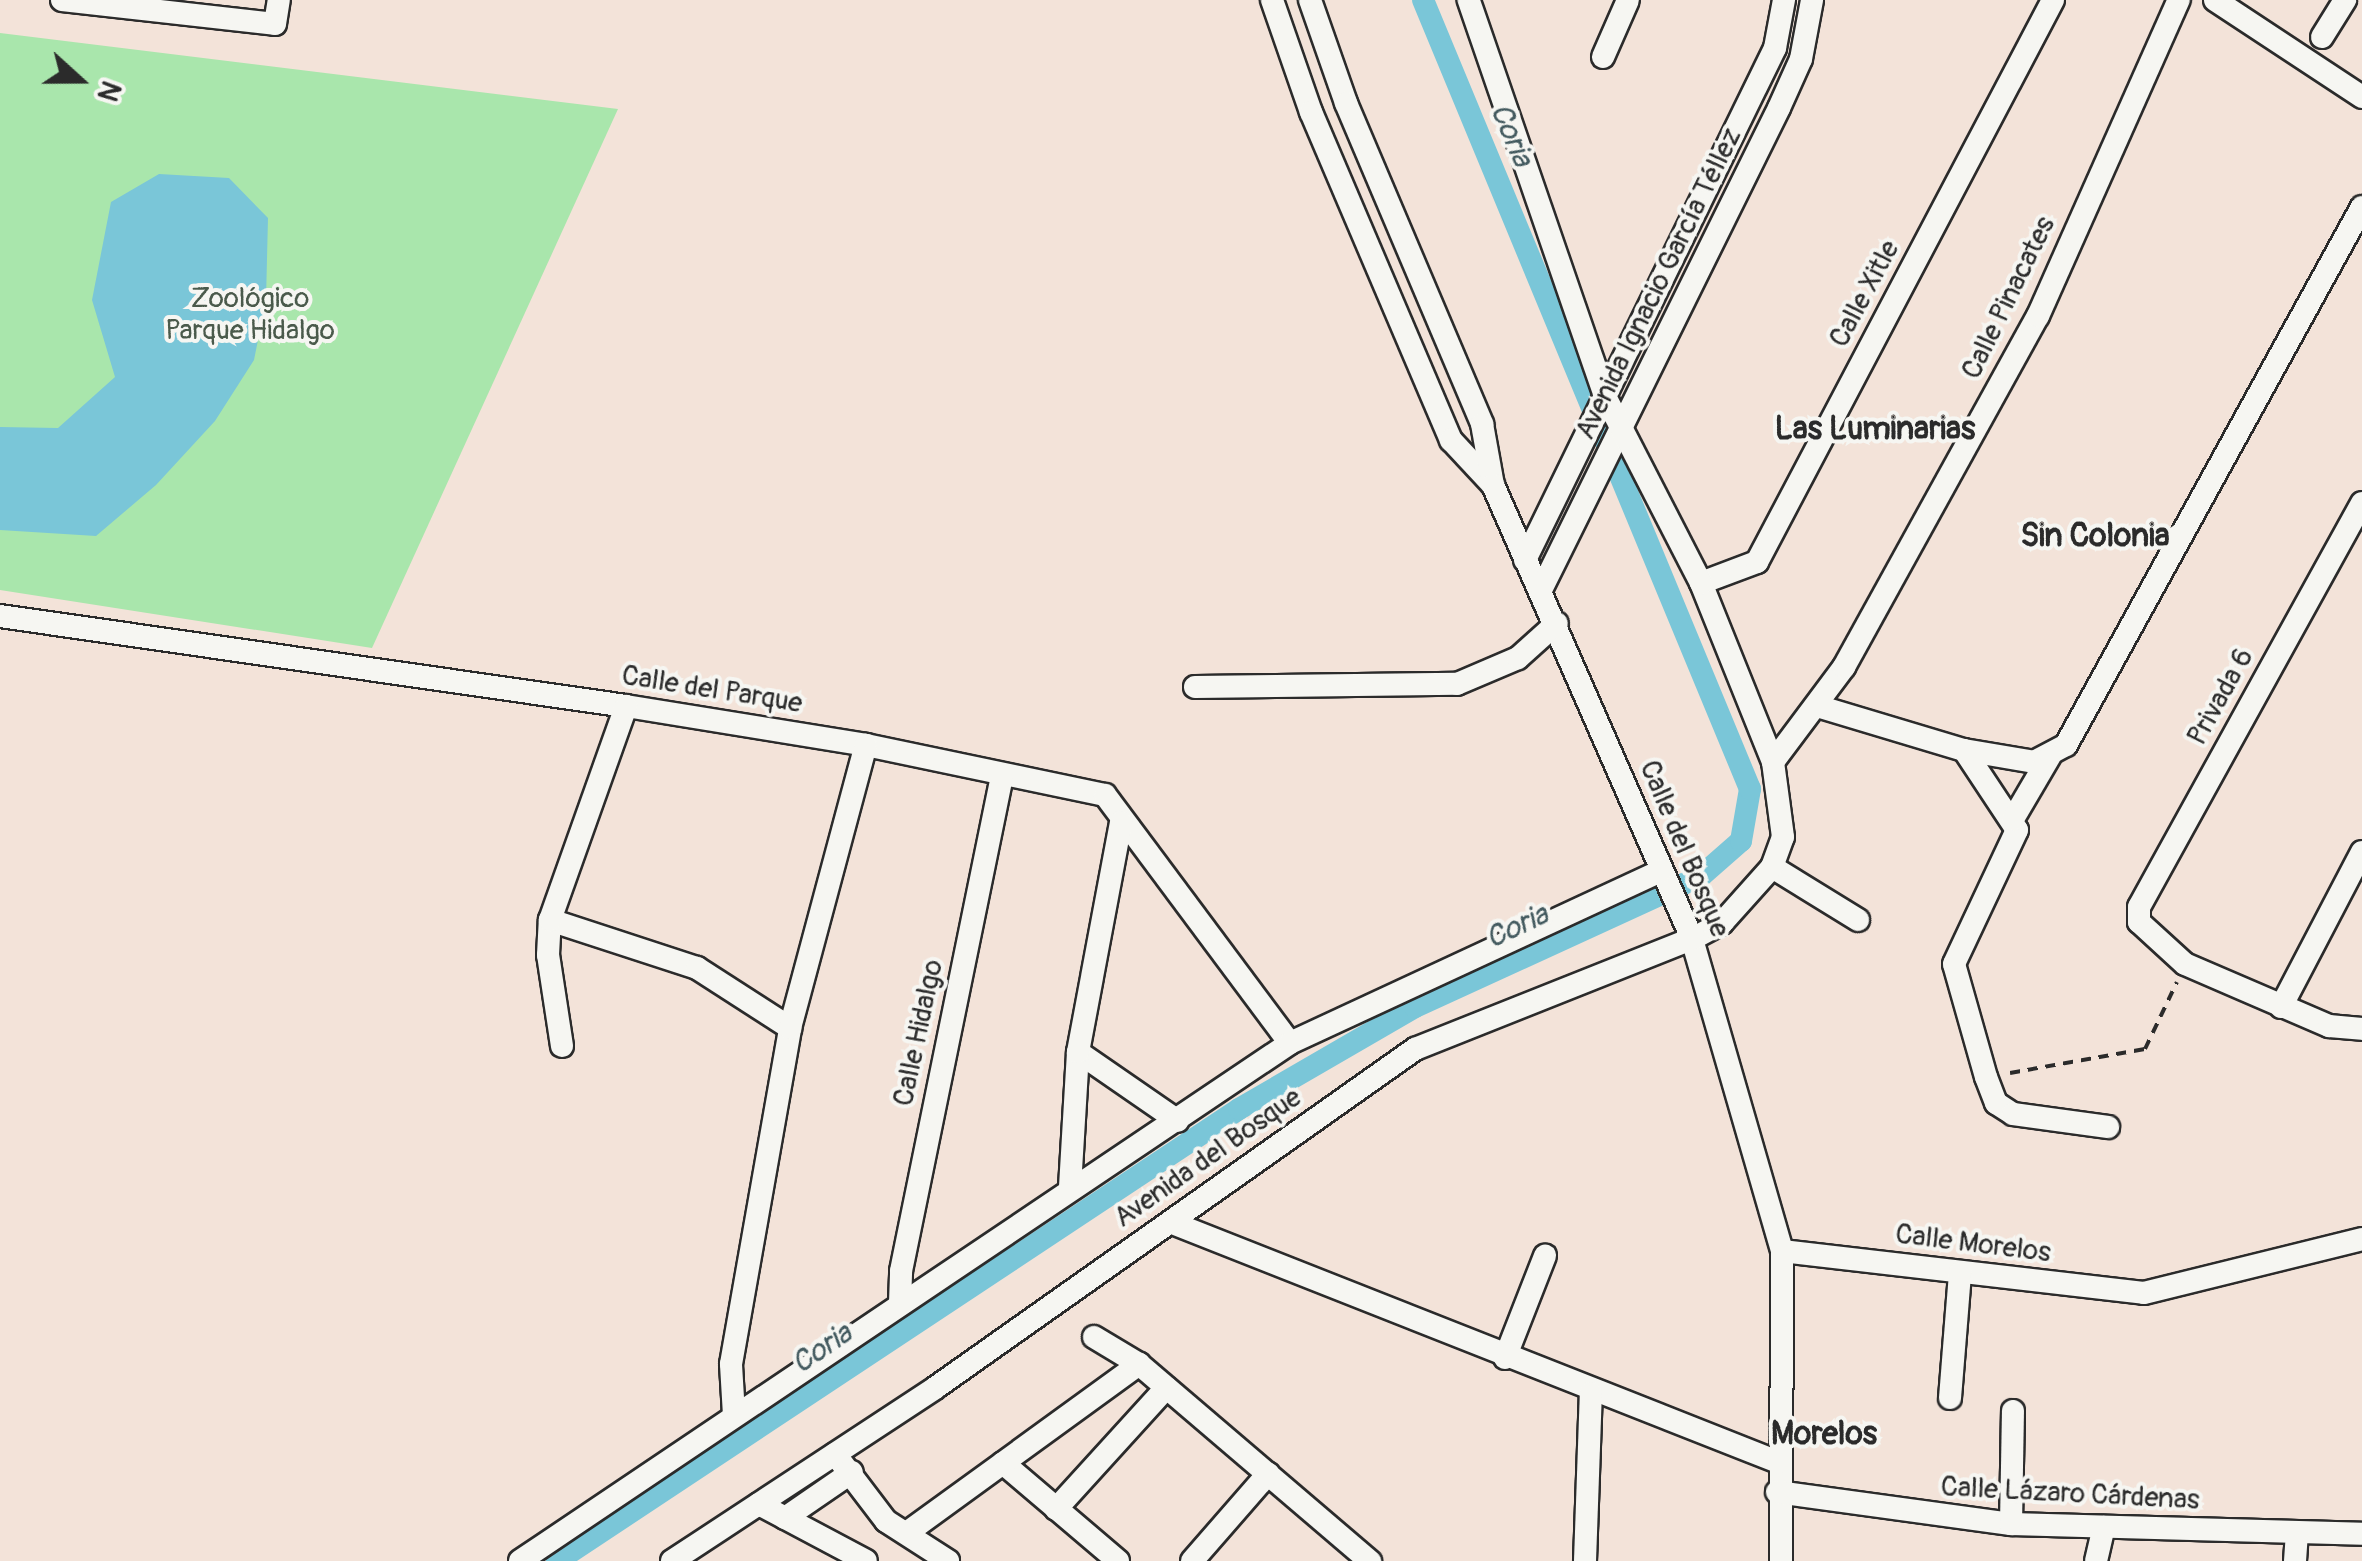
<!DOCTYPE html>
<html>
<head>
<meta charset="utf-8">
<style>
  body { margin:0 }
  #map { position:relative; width:2362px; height:1561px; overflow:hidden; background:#f3e3d9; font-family:Pangolin,sans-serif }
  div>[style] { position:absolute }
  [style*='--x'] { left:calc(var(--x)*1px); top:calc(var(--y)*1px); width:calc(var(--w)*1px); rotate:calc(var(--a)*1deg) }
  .green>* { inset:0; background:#a9e6ac }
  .water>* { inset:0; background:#7ac6d8 }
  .canal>* { height:22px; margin:-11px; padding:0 11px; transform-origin:11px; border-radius:11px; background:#7ac6d8 }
  .path>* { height:4px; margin-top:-2px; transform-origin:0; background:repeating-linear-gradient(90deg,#2b2b2b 0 10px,transparent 0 18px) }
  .roads { filter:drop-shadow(2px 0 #2b2b2b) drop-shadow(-2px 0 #2b2b2b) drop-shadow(0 2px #2b2b2b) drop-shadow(0 -2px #2b2b2b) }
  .minor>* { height:22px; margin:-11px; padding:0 11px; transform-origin:11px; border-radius:11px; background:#f6f6f2 }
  span { translate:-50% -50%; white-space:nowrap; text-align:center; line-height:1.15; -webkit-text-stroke:8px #f6f6f2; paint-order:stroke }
  .street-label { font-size:28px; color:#2b2b2b }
  .park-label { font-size:28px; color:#4a5a4b }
  .water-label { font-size:30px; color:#435a5f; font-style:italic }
  .quarter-label { font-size:32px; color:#2b2b2b; font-weight:700 }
  .north { position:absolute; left:30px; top:30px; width:100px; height:100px; -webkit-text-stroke:8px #f6f6f2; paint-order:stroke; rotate:111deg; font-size:28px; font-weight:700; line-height:40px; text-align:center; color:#2b2b2b }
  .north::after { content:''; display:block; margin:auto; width:35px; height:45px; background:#2b2b2b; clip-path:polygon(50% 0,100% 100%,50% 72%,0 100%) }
</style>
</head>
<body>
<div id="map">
  <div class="green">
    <i style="clip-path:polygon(0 33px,618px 109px,372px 648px,0 590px)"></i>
  </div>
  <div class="water">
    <i style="clip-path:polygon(159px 174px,229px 178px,268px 218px,266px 300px,254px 360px,215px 421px,156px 485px,96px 536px,0 530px,0 427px,58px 428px,115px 377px,92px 300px,111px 202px)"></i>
  </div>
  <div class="canal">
    <i style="--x:557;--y:1561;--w:818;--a:-33.53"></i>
    <i style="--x:1239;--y:1109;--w:203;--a:-30.1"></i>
    <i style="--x:1415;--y:1007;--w:315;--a:-24.6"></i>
    <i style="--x:1701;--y:876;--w:53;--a:-41.2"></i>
    <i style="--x:1741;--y:841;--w:53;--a:-80.2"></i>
    <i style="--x:1750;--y:789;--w:854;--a:-112.51"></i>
  </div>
  <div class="path">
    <i style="--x:2010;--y:1073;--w:137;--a:-10.1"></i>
    <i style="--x:2145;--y:1049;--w:74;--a:-64.5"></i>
  </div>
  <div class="roads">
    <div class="minor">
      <i style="--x:62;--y:0;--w:214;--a:6.4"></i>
      <i style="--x:275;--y:24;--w:24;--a:-81"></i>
      <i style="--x:1272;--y:0;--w:119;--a:70.8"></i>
      <i style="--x:1311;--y:112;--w:357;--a:66.9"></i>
      <i style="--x:1451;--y:440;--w:62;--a:47"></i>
      <i style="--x:1310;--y:0;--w:109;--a:70.7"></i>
      <i style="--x:1346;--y:103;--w:349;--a:67"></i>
      <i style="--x:1482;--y:424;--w:62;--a:79.8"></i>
      <i style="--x:1493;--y:485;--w:496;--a:66.3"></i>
      <i style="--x:1692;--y:939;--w:325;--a:73.9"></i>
      <i style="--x:1782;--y:1251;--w:310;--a:90.2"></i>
      <i style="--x:2215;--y:0;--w:176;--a:33.4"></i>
      <i style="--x:2322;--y:37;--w:44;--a:-58.1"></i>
      <i style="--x:1603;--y:57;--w:62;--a:-66.3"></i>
      <i style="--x:2362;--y:503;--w:461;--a:118.9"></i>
      <i style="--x:2139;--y:907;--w:15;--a:90"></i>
      <i style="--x:2139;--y:922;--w:62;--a:42.4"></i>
      <i style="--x:2185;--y:964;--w:157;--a:23.3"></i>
      <i style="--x:2329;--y:1026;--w:33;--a:5"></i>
      <i style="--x:1525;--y:560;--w:570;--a:-63.97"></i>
      <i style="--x:1775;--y:48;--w:49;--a:-79.4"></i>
      <i style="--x:1701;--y:583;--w:60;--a:-20.6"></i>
      <i style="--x:1757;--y:562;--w:635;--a:-62.22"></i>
      <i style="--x:1542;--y:588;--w:535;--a:-63.72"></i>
      <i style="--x:1779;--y:108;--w:54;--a:-65.8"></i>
      <i style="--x:1801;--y:59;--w:60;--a:-79.4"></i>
      <i style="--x:0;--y:616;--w:632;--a:8.18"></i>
      <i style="--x:626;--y:706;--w:243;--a:9.2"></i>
      <i style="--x:866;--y:745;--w:244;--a:11.8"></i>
      <i style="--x:1105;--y:795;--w:309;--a:53.3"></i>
      <i style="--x:1195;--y:687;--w:262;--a:-0.7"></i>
      <i style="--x:1457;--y:684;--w:66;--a:-23.1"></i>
      <i style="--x:1518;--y:658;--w:52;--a:-41.9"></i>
      <i style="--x:1817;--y:706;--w:153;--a:16.7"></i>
      <i style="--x:1964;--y:750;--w:71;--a:9.7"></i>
      <i style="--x:2034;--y:762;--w:36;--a:-28"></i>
      <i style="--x:2066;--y:745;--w:614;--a:-61.18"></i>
      <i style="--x:1964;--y:750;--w:96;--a:56.5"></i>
      <i style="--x:2017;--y:830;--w:148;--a:115.2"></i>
      <i style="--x:1954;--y:964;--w:117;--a:74.2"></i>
      <i style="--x:1986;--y:1077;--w:28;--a:69"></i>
      <i style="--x:1996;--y:1103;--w:20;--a:33"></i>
      <i style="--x:2013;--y:1114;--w:96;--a:7.8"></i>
      <i style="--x:1773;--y:762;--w:119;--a:-53.2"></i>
      <i style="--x:1844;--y:667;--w:401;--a:-61.1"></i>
      <i style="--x:2038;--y:316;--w:346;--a:-66"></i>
      <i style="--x:2013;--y:819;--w:73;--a:-59.6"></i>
      <i style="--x:1772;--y:867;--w:101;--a:31.6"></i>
      <i style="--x:550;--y:920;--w:155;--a:18.1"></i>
      <i style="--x:697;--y:968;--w:111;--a:32.8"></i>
      <i style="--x:2281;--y:1007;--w:175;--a:-62.4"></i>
      <i style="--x:562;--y:1046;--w:92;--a:-98.7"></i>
      <i style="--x:548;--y:955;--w:35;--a:-87"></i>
      <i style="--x:550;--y:920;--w:227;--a:-70.4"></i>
      <i style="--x:1078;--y:1052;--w:121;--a:34.6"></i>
      <i style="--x:1070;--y:1187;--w:135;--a:-86.6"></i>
      <i style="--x:1078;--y:1052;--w:234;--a:-79.4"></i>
      <i style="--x:1170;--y:1222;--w:654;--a:21.54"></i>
      <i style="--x:1782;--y:1251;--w:364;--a:6.6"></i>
      <i style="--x:2144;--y:1293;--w:225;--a:-13.9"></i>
      <i style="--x:900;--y:1303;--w:32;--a:-88"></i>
      <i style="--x:901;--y:1271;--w:505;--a:-78.47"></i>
      <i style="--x:1094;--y:1337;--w:52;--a:31"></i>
      <i style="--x:1139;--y:1364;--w:304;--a:40.5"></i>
      <i style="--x:1505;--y:1358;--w:110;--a:-68.6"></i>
      <i style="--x:1950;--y:1398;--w:125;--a:-85.4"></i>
      <i style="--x:734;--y:1415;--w:51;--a:-93.4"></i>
      <i style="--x:731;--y:1364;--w:341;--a:-80"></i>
      <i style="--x:790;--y:1028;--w:293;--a:-75"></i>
      <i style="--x:835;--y:1454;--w:84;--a:52.7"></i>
      <i style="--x:886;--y:1521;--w:74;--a:32.8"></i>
      <i style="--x:1003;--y:1463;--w:151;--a:40.4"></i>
      <i style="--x:1777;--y:1492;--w:236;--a:7.8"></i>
      <i style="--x:2011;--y:1524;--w:351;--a:1.6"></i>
      <i style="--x:759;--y:1504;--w:121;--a:28"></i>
      <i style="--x:1056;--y:1509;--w:164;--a:-47.7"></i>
      <i style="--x:785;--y:1518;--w:81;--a:-34.5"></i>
      <i style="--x:2011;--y:1524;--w:113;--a:-89"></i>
      <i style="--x:908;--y:1532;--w:286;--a:-36"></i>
      <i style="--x:520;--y:1561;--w:928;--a:-33.93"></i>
      <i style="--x:1290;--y:1043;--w:409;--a:-24.9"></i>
      <i style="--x:672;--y:1561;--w:315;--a:-33.3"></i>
      <i style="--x:935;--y:1388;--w:588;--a:-35.23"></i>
      <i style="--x:1415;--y:1049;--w:298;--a:-21.7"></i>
      <i style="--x:1692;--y:939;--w:34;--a:-28"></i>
      <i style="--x:1722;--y:923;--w:75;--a:-48.2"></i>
      <i style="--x:1772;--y:867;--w:32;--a:-70"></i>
      <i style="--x:1783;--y:837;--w:76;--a:-97.6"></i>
      <i style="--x:1773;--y:762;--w:193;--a:-111.9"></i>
      <i style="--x:1701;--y:583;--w:210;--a:-117.2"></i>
      <i style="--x:1605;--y:396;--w:419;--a:-109"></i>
      <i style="--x:1192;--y:1561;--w:116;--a:-48.9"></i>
      <i style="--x:1585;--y:1561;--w:168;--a:-88"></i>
      <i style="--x:2096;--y:1561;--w:35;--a:-77"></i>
      <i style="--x:2295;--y:1561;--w:27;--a:-86"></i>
    </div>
  </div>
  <div class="street-label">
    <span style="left:1659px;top:284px;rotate:-64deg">Avenida Ignacio García Téllez</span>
    <span style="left:1865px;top:294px;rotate:-62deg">Calle Xitle</span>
    <span style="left:2009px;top:298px;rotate:-64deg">Calle Pinacates</span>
    <span style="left:712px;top:690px;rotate:9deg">Calle del Parque</span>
    <span style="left:2221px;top:697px;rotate:-61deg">Privada 6</span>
    <span style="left:1684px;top:849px;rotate:67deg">Calle del Bosque</span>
    <span style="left:919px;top:1033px;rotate:-78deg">Calle Hidalgo</span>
    <span style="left:1208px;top:1158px;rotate:-35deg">Avenida del Bosque</span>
    <span style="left:1973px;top:1244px;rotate:7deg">Calle Morelos</span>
    <span style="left:2070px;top:1494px;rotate:3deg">Calle Lázaro Cárdenas</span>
  </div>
  <div class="park-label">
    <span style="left:250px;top:315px">Zoológico<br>Parque Hidalgo</span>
  </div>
  <div class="water-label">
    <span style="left:1511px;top:135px;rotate:67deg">Coria</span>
    <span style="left:1517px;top:927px;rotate:-25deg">Coria</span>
    <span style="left:822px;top:1349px;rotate:-34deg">Coria</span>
  </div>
  <div class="quarter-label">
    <span style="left:1875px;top:429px">Las Luminarias</span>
    <span style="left:2095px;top:536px">Sin Colonia</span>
    <span style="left:1824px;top:1434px">Morelos</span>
  </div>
  <div class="north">N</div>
</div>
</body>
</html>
